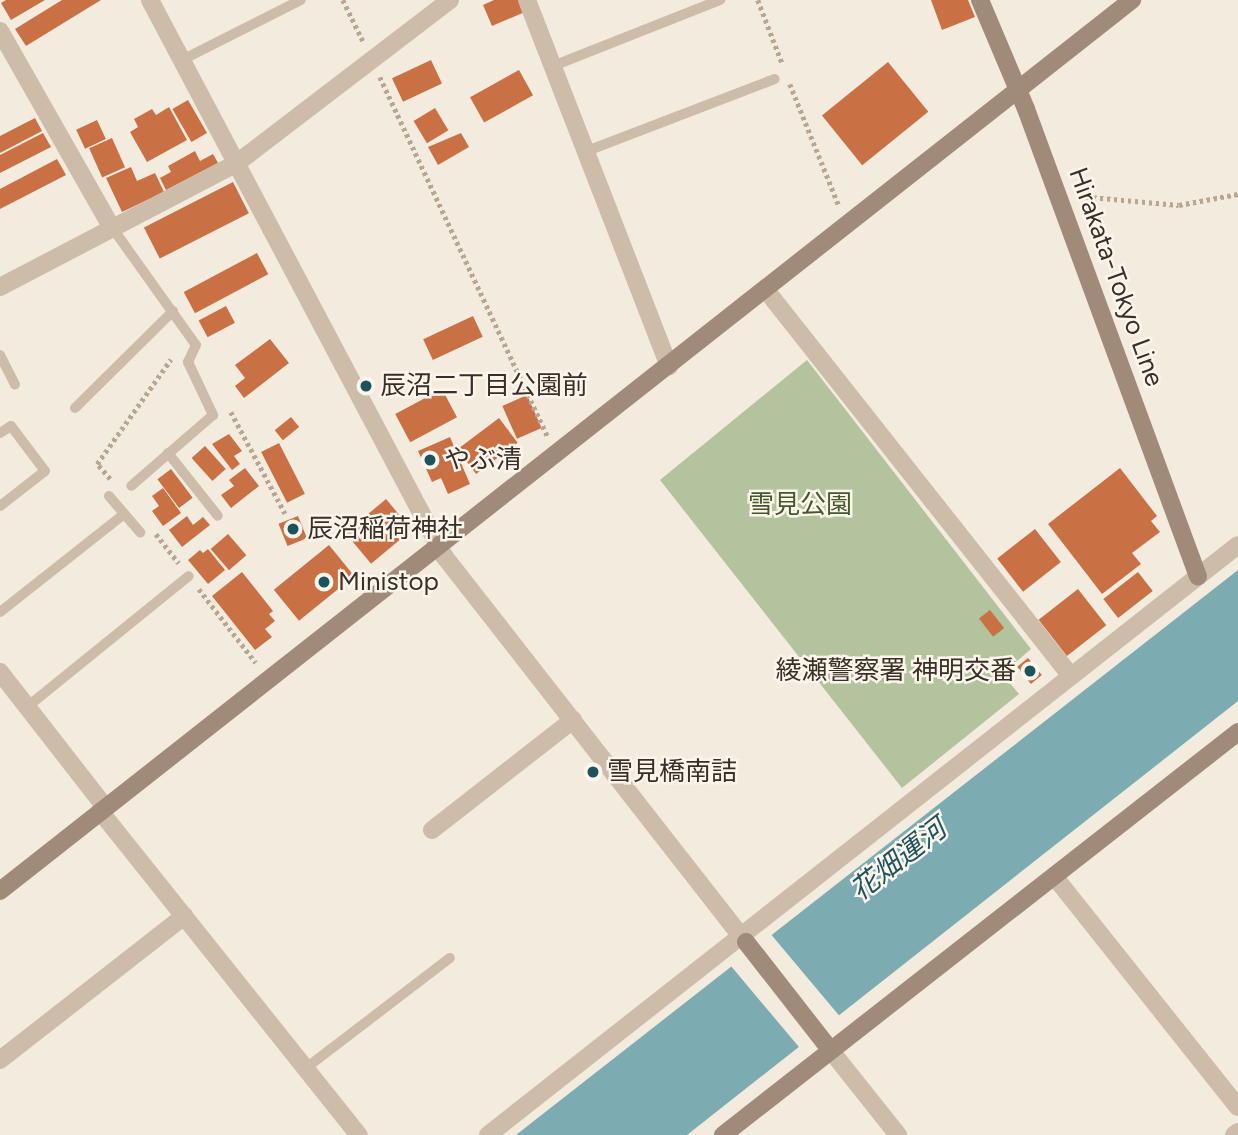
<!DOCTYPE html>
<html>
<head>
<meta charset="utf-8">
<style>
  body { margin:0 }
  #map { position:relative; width:1238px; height:1135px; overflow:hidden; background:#f3ebde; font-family:Figtree,"Noto Sans JP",sans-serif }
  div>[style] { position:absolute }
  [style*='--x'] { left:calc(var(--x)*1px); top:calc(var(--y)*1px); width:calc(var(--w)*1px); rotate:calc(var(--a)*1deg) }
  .green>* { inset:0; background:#b3c39d }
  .water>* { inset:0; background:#7cabb2 }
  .pier>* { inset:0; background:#f3ebde; transform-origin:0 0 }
  .building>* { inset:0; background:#ca7045; transform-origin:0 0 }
  .path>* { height:4.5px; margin-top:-2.25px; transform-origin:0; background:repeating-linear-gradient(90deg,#b8a693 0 3.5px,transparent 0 7px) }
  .lane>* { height:10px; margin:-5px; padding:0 5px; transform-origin:5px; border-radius:5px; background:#ccbca9 }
  .street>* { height:18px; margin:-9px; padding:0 9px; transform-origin:9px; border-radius:9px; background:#ccbca9 }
  .secondary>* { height:18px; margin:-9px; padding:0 9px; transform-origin:9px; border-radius:9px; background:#a08b7a }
  .dots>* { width:19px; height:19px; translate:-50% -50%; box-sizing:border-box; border:4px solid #fbf5eb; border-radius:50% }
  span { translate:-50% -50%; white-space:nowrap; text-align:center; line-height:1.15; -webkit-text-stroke:5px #fbf5eb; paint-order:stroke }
  .street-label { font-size:26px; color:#392f29 }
  .poi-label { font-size:26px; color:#392f29 }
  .left { translate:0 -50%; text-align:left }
  .right { translate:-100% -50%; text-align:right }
  .park-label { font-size:26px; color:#45582c }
  .water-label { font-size:28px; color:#1d535d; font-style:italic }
</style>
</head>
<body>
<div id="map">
  <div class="green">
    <i style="clip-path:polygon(807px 360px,1031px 649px,1002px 674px,1019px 694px,902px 788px,660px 480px)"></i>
  </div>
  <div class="water">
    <i style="clip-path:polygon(1238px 570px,1238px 701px,687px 1135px,516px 1135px)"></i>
  </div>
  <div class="pier">
    <i style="left:769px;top:932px;width:112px;height:51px;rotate:50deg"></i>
  </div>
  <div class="building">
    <i style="clip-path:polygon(6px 0,45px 0,11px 20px,1px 3px)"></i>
    <i style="clip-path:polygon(62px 0,101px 0,26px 46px,15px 29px)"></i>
    <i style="clip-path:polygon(494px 0,520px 0,525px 12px,492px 26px,483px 5px)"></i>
    <i style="clip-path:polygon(931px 0,968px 0,975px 17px,942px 30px)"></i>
    <i style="left:431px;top:60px;width:26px;height:43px;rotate:65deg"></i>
    <i style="left:888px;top:62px;width:64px;height:85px;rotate:51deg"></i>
    <i style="left:519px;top:70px;width:29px;height:56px;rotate:61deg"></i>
    <i style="left:188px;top:100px;width:38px;height:18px;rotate:60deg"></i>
    <i style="clip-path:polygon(169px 107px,187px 140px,147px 162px,130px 132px,138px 127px,134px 119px,152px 109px,156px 115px)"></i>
    <i style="left:435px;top:108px;width:26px;height:25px;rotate:59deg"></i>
    <i style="clip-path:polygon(35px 118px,42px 131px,0 153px,0 136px)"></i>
    <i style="left:97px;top:120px;width:21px;height:23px;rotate:65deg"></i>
    <i style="clip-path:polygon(43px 133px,51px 147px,0 173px,0 155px)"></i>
    <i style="clip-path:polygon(461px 133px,469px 147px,438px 165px,428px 147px)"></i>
    <i style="left:112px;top:138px;width:32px;height:25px;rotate:66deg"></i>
    <i style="clip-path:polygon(195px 151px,200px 161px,213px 154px,218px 163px,166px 190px,160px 178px,171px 172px,168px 166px)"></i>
    <i style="clip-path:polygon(57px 159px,66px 175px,0 209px,0 189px)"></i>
    <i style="clip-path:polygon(131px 167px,137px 181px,155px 173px,164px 192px,122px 212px,106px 178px)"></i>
    <i style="left:233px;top:182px;width:35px;height:100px;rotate:63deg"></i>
    <i style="left:257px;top:253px;width:24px;height:83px;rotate:62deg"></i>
    <i style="left:226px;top:306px;width:19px;height:31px;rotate:62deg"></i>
    <i style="left:473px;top:316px;width:23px;height:55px;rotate:65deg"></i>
    <i style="clip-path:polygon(270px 339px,289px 363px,244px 398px,235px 386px,245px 378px,235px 365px)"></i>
    <i style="left:442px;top:389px;width:32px;height:53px;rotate:62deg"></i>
    <i style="left:527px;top:395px;width:36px;height:27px;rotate:66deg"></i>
    <i style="left:291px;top:417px;width:13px;height:21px;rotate:51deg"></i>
    <i style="left:499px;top:418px;width:31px;height:52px;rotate:53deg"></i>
    <i style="clip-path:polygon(229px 434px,242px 451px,234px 456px,240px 464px,232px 470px,212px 444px)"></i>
    <i style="clip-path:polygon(450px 437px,470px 484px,448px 494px,441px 478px,432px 482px,418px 451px)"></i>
    <i style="left:279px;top:443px;width:57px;height:20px;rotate:63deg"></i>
    <i style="left:205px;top:446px;width:31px;height:18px;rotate:48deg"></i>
    <i style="clip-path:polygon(245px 468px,259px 486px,231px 508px,221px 495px,234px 486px,229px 480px)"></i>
    <i style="clip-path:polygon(1120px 468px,1157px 516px,1151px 521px,1160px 532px,1132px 553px,1141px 564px,1102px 594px,1048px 524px)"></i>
    <i style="left:171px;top:469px;width:36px;height:17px;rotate:53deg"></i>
    <i style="clip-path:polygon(163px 488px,181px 513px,163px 526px,152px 511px,159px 506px,152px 496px)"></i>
    <i style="left:386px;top:499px;width:40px;height:53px;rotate:50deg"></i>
    <i style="clip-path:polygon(187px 516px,193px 525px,203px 517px,210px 525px,182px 547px,169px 530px)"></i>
    <i style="left:298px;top:516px;width:24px;height:21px;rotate:68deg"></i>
    <i style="left:1035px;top:529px;width:42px;height:48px;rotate:52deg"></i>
    <i style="left:228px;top:534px;width:28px;height:23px;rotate:49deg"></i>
    <i style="left:329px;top:545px;width:40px;height:71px;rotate:51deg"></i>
    <i style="clip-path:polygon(208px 549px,225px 570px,208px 584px,188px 560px,200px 550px,203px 553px)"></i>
    <i style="clip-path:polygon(242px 572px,273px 611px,269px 614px,275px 621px,265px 629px,272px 637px,255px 650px,212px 596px)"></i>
    <i style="left:1138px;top:572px;width:24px;height:44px;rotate:52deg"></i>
    <i style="left:1078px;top:589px;width:46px;height:50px;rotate:52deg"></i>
    <i style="left:990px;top:610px;width:23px;height:14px;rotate:52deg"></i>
    <i style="left:1028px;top:658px;width:22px;height:14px;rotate:51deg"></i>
  </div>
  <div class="path">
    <i style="--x:343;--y:0;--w:48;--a:64"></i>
    <i style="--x:758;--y:0;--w:67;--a:69.1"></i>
    <i style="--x:380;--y:77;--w:397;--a:65"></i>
    <i style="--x:790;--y:84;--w:131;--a:68.1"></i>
    <i style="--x:1079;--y:196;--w:100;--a:5.1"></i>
    <i style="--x:1179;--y:205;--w:60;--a:-10.6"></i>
    <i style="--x:231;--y:412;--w:115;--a:61.9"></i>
    <i style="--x:110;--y:479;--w:20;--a:-131"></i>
    <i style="--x:97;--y:464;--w:128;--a:-54.8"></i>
    <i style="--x:156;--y:534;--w:37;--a:52"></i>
    <i style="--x:199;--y:589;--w:93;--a:52.4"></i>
  </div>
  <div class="lane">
    <i style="--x:182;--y:60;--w:133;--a:-26.8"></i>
    <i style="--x:553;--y:66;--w:180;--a:-21.6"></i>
    <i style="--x:587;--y:151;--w:201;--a:-21"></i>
    <i style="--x:111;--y:226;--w:146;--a:54.5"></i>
    <i style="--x:196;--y:345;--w:19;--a:115"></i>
    <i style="--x:188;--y:362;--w:59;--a:64.7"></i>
    <i style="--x:213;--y:415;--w:108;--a:139.1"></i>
    <i style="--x:0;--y:355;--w:33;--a:63"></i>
    <i style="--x:75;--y:408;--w:138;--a:-44.7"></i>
    <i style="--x:0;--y:433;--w:13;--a:-32"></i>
    <i style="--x:11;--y:426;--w:56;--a:52.9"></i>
    <i style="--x:45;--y:471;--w:57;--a:142.1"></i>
    <i style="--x:168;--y:453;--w:80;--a:51.6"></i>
    <i style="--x:109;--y:496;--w:48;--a:49.3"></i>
    <i style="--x:0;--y:612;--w:158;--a:-38.3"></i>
    <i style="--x:27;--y:707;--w:208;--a:-39"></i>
    <i style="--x:306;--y:1068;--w:181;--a:-37.4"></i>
  </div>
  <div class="street">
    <i style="--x:150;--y:0;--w:629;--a:62.13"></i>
    <i style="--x:444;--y:556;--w:490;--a:52"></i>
    <i style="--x:527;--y:0;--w:393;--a:68.8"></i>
    <i style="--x:0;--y:31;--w:224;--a:60.4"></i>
    <i style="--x:0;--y:287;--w:267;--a:-27.6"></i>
    <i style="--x:237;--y:163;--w:268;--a:-37.4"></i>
    <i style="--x:766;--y:290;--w:491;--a:51.7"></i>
    <i style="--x:0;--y:672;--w:171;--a:52.1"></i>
    <i style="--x:100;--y:811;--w:415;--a:51.4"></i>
    <i style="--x:432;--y:830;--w:179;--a:-38"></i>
    <i style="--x:1054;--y:876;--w:295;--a:51.5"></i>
    <i style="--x:824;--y:1042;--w:119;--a:51.5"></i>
    <i style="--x:0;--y:1060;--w:234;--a:-38"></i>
    <i style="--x:488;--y:1135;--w:954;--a:-38.19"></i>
    <i style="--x:1234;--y:1135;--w:5;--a:-37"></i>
  </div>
  <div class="secondary">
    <i style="--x:980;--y:0;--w:118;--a:67.1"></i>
    <i style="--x:1026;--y:109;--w:498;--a:69.8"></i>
    <i style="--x:0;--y:891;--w:1441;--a:-38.21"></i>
    <i style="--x:746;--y:942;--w:127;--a:52"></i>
    <i style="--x:723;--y:1135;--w:654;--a:-38.04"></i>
  </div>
  <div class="dots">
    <i style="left:366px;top:386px;background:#1d535d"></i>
    <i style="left:430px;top:460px;background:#1d535d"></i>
    <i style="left:293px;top:529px;background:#1d535d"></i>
    <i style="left:324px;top:582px;background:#1d535d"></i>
    <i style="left:1030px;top:671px;background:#1d535d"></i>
    <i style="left:593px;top:772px;background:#1d535d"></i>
  </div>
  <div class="street-label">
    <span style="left:1116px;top:277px;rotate:70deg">Hirakata-Tokyo Line</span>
  </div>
  <div class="poi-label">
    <span class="left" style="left:380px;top:386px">辰沼二丁目公園前</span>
    <span class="left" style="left:444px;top:460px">やぶ清</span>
    <span class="left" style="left:307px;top:529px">辰沼稲荷神社</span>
    <span class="left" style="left:338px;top:582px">Ministop</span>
    <span class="right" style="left:1016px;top:671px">綾瀬警察署 神明交番</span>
    <span class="left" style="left:607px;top:772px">雪見橋南詰</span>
  </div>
  <div class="park-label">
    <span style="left:800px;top:505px">雪見公園</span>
  </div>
  <div class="water-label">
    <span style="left:898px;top:859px;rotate:-38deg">花畑運河</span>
  </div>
</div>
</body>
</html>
